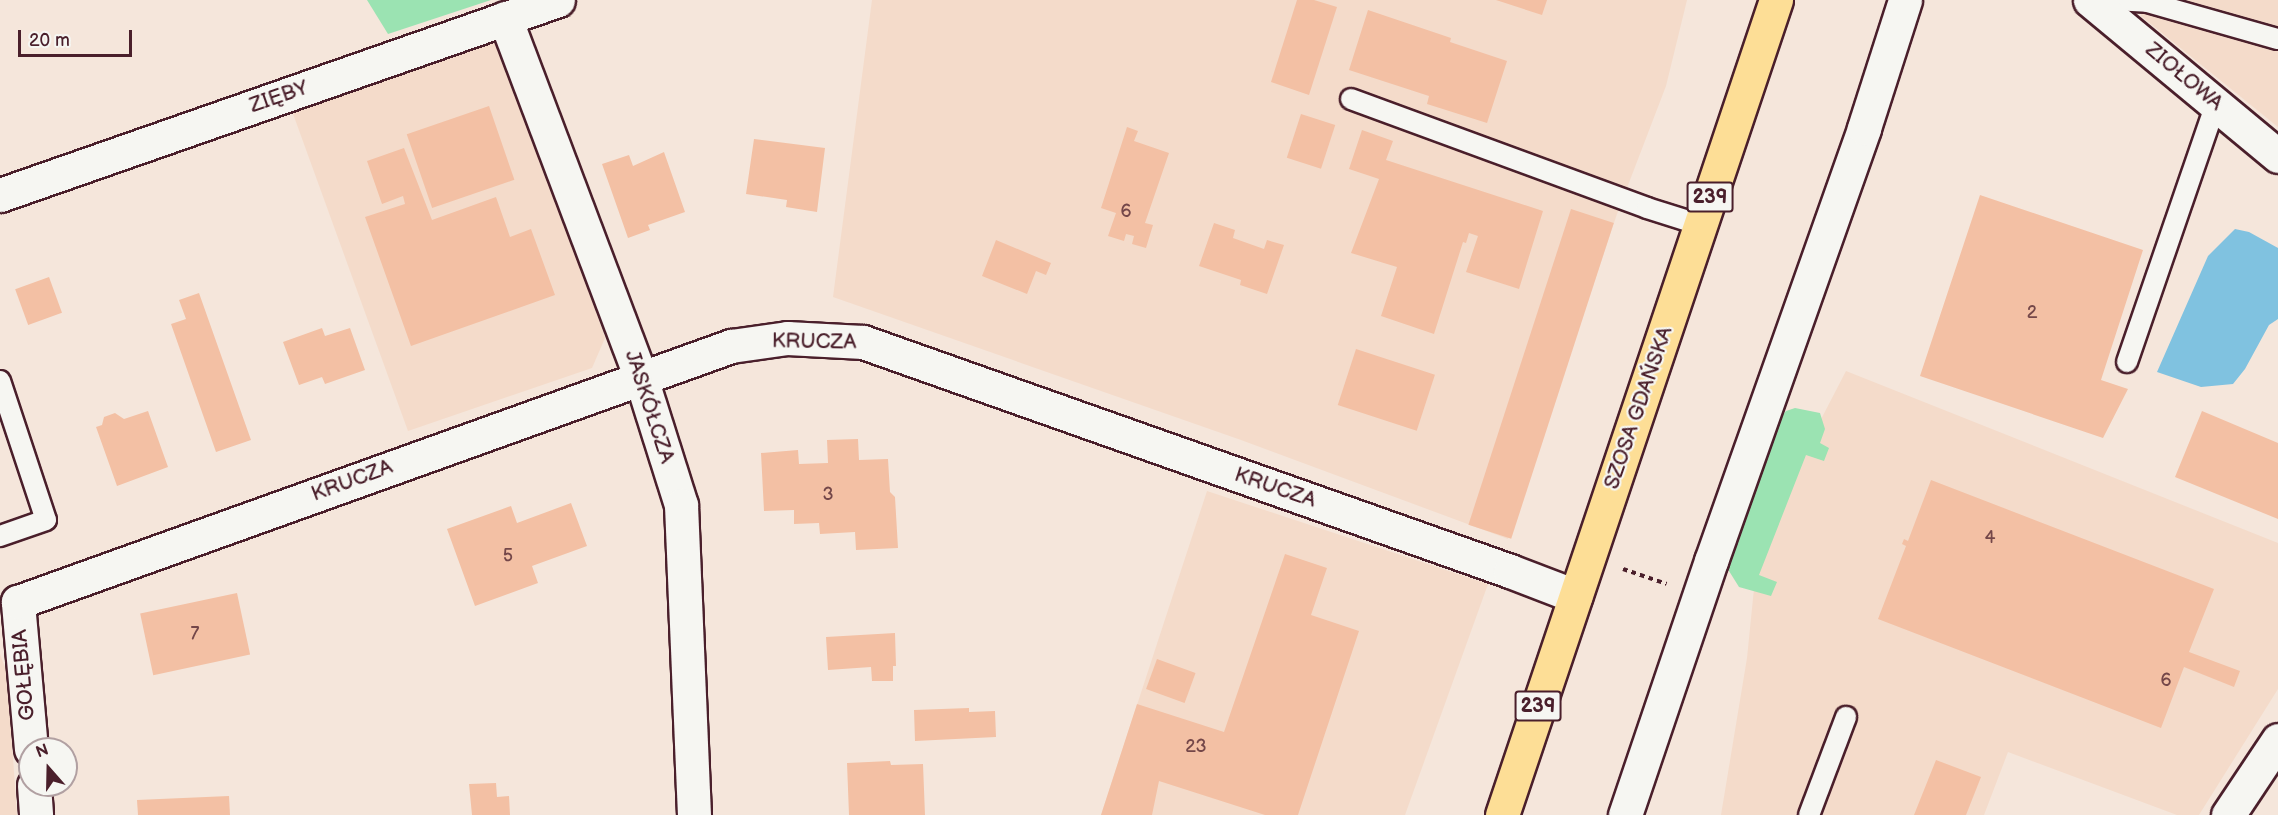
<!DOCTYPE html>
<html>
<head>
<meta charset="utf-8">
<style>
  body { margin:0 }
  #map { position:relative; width:2278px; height:815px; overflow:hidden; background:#f5e6db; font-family:"Balsamiq Sans",sans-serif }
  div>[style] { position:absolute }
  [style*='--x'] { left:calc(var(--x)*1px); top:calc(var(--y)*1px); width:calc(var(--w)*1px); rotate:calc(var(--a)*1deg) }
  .built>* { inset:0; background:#f4dbca }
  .green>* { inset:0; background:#9be3b2 }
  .water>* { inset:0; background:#80c2e0 }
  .building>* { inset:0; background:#f3c0a4; transform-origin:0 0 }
  .path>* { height:4px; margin-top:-2px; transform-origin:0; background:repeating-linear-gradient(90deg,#4a1f2b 0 4.5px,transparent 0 9px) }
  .roads { filter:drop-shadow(2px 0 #4a1f2b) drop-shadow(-2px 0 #4a1f2b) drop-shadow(0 2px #4a1f2b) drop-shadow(0 -2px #4a1f2b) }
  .service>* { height:20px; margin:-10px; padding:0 10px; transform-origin:10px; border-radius:10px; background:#f6f6f2 }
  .minor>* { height:33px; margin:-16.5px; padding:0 16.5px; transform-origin:16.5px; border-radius:16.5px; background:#f6f6f2 }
  .primary>* { height:33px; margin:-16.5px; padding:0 16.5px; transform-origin:16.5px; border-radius:16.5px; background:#fdde96 }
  span { translate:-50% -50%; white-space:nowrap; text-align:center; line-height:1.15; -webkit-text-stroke:4.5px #f6f6f2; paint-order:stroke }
  .number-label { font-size:18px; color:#744749 }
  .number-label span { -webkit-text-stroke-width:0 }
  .shield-label span { padding:2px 4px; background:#f6f6f2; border:2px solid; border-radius:4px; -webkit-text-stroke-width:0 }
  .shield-label { font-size:20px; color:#4a1f2b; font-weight:700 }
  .street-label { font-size:21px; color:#4a1f2b }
  .north { position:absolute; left:18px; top:737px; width:60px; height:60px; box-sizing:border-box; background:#f6f6f2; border:2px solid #b1a0a2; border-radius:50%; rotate:340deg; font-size:16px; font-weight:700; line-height:24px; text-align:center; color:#4a1f2b }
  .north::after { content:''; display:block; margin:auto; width:21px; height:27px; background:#4a1f2b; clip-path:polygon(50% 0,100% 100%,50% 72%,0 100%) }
  .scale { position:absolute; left:18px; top:30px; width:114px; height:27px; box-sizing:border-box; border:3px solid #4a1f2b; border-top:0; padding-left:8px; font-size:18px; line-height:21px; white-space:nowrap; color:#4a1f2b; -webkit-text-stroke:4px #f6f6f2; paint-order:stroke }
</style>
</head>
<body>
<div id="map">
  <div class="built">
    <i style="clip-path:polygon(872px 0,1687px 0,1666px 86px,1617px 214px,1508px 539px,1241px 440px,833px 297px)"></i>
    <i style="clip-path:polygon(2142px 0,2278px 0,2278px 127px,2141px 16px)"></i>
    <i style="clip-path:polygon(501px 39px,605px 338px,592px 368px,408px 431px,292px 111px)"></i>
    <i style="clip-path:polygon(1846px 371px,2278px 543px,2278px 689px,2199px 815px,2177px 815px,2008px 752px,1984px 815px,1721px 815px,1747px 658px,1759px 539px)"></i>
    <i style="clip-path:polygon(1207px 491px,1488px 584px,1405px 815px,1101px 815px)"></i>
    <i style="clip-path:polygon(0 654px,7px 673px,17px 815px,0 815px)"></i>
  </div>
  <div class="green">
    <i style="clip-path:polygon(367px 0,491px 0,388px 34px)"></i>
    <i style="clip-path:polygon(1795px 408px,1820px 413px,1825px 429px,1820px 443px,1829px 448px,1824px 461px,1806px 455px,1759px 575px,1777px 582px,1771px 596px,1739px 587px,1729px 571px,1728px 558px,1777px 422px,1786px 411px)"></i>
  </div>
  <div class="water">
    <i style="clip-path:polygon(2235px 229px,2249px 232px,2278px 248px,2278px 319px,2269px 325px,2245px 369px,2233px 384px,2201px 387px,2157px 372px,2208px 256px)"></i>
  </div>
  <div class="building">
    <i style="clip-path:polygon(1297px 0,1314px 0,1337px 7px,1309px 95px,1271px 82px)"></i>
    <i style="clip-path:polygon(1496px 0,1547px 0,1542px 15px)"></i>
    <i style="clip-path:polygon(1368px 10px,1451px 38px,1450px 42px,1507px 61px,1487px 123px,1427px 104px,1429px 96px,1349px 70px)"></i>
    <i style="left:489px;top:106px;width:78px;height:87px;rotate:71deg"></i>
    <i style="left:1301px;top:114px;width:36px;height:46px;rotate:18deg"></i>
    <i style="clip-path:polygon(1127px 127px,1138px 131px,1134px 141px,1169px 153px,1145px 223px,1153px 225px,1146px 248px,1132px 244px,1134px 236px,1126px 234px,1124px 241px,1108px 236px,1116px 213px,1101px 208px)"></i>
    <i style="clip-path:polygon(1362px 130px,1393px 141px,1386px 160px,1543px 211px,1519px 289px,1466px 272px,1478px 236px,1469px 233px,1466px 243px,1463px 242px,1434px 334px,1381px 316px,1397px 267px,1351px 253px,1379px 179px,1349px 169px)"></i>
    <i style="clip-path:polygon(754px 139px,825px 148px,817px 212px,786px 207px,787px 200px,746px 194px)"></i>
    <i style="clip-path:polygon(404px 148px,432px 220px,496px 197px,510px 237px,531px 229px,555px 295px,411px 346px,365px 217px,405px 204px,403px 196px,382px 204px,367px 161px)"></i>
    <i style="clip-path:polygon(664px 152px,685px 212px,648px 225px,650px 230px,628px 238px,602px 164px,629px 155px,633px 166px)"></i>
    <i style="clip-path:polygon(1980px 195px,2143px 250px,2101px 380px,2128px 389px,2103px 438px,1920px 376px)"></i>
    <i style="left:1571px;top:209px;width:45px;height:332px;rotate:18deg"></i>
    <i style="clip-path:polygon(1214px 223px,1235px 230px,1233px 238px,1264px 249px,1267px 240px,1284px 245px,1267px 294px,1240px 285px,1241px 280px,1199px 266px)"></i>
    <i style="clip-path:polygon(996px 240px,1051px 263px,1046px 275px,1036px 271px,1027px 294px,982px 276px)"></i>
    <i style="left:49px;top:277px;width:38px;height:36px;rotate:70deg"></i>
    <i style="clip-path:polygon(199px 293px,251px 440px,216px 452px,171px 324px,186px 319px,179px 300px)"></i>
    <i style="clip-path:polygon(322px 328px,325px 336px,350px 328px,365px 370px,325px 384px,322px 377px,299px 385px,283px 342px)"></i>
    <i style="left:1356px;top:349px;width:83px;height:59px;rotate:18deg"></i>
    <i style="clip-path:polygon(148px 411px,168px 467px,117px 486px,96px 427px,102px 425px,104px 417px,115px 413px,124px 419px)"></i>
    <i style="clip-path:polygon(2202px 411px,2278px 443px,2278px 519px,2175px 477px)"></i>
    <i style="clip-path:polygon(858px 439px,859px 460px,888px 459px,890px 492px,895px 497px,898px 548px,856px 550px,855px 532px,820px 534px,819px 523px,794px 524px,794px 510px,764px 511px,761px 453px,798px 450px,799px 464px,828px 463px,827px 440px)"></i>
    <i style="clip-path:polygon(1931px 480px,2214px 589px,2189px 652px,2240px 671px,2234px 687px,2184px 667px,2161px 728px,1878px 619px,1906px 546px,1902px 544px,1904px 539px,1908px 541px)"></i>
    <i style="clip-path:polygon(571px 503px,587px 546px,532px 566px,538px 583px,475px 606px,447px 529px,511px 506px,517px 523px)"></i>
    <i style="clip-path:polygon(1285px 554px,1327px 568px,1311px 615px,1359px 631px,1298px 815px,1265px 815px,1159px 781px,1152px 815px,1101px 815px,1137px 704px,1224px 732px)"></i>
    <i style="left:237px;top:593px;width:63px;height:99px;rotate:78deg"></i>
    <i style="clip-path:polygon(895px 633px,896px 666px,893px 666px,893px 681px,872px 681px,871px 667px,828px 670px,826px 637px)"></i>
    <i style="left:1157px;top:659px;width:41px;height:32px;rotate:20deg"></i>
    <i style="clip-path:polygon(969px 708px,969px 712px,995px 711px,996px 737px,915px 741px,914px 710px)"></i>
    <i style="clip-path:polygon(1936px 760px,1981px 777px,1966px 815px,1914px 815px)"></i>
    <i style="clip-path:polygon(890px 761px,891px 765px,923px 764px,925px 815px,849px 815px,847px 763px)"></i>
    <i style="clip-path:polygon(496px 783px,497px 797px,509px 796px,510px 815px,472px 815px,469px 784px)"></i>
    <i style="clip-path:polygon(229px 796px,230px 815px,138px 815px,137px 800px)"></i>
  </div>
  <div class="path">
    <i style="--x:1623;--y:569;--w:46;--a:18.8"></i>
  </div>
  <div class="roads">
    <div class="service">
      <i style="--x:2113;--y:0;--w:34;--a:3"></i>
      <i style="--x:2147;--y:2;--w:136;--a:15.8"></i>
      <i style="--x:1351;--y:99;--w:315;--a:20.2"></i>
      <i style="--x:1647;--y:208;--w:57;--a:17.5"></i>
      <i style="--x:2127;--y:362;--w:273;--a:-71"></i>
      <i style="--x:0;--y:381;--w:146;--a:71.7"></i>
      <i style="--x:46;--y:520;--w:49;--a:160.8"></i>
      <i style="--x:1809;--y:815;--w:105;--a:-69.3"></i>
    </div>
    <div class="minor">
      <i style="--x:2090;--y:0;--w:244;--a:39.7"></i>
      <i style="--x:505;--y:18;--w:385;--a:69.3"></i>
      <i style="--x:641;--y:378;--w:133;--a:72.5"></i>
      <i style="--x:681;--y:505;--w:310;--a:87.6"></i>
      <i style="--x:0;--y:195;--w:591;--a:-19.26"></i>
      <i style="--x:31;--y:749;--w:148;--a:-95.1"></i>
      <i style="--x:18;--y:602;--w:758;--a:-19.75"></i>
      <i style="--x:731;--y:346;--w:57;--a:-8.1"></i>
      <i style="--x:787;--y:338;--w:76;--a:3"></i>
      <i style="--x:863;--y:342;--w:686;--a:19.49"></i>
      <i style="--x:1510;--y:571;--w:70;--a:21"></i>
      <i style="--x:34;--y:785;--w:30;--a:86"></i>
      <i style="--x:1625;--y:815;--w:268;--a:-71.3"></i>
      <i style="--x:1711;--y:561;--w:459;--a:-70.5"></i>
      <i style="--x:1864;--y:128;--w:134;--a:-72.2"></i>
      <i style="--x:2228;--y:815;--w:90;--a:-56.3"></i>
    </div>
    <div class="primary">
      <i style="--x:1502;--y:815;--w:860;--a:-71.42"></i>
    </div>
  </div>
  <div class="number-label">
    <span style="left:1126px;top:212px">6</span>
    <span style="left:2032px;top:313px">2</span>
    <span style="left:828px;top:495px">3</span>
    <span style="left:1990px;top:538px">4</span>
    <span style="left:508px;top:556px">5</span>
    <span style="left:195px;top:634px">7</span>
    <span style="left:2166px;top:681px">6</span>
    <span style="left:1196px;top:747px">23</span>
  </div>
  <div class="shield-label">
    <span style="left:1710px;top:197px">239</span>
    <span style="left:1538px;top:706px">239</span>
  </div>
  <div class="street-label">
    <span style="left:2184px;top:77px;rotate:40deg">ZIOŁOWA</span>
    <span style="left:279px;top:97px;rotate:-19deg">ZIĘBY</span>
    <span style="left:814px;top:342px;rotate:1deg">KRUCZA</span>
    <span style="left:649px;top:407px;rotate:72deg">JASKÓŁCZA</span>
    <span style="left:1639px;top:408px;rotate:-71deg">SZOSA GDAŃSKA</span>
    <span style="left:352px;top:481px;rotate:-20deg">KRUCZA</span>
    <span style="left:1275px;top:488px;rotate:19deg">KRUCZA</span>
    <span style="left:24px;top:675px;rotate:-95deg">GOŁĘBIA</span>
  </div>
  <div class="north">N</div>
  <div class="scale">20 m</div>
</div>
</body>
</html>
